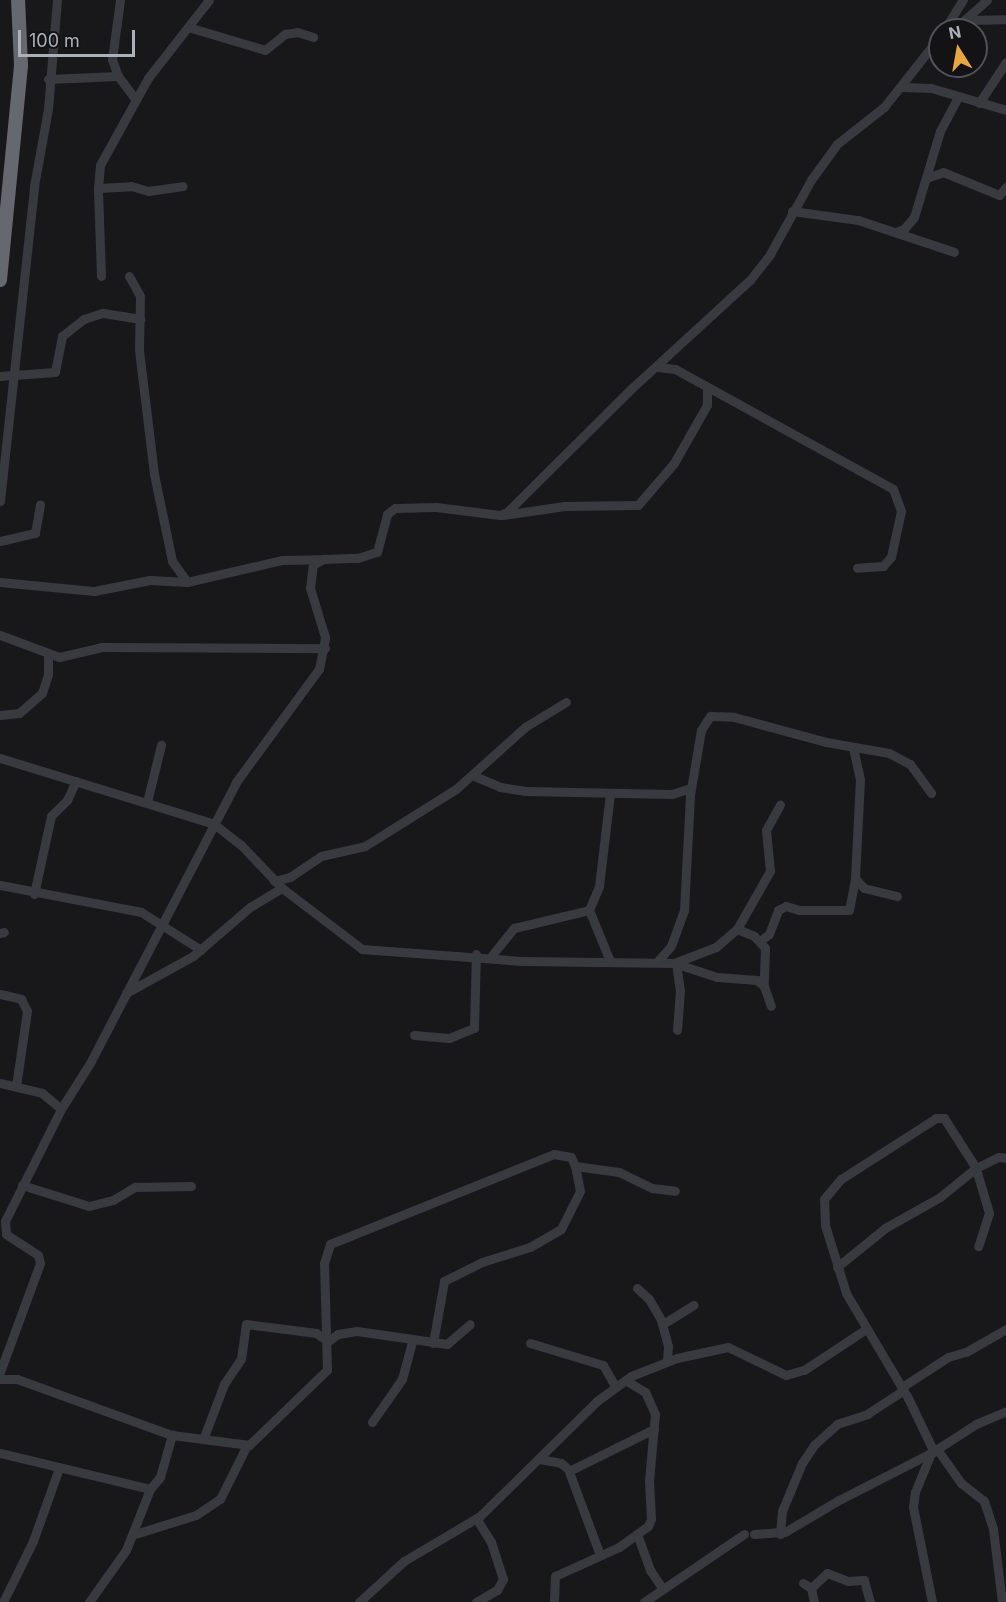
<!DOCTYPE html>
<html>
<head>
<meta charset="utf-8">
<style>
  body { margin:0 }
  #map { position:relative; width:1006px; height:1602px; overflow:hidden; background:#18181a; font-family:Inter,sans-serif }
  div>[style] { position:absolute }
  [style*='--x'] { left:calc(var(--x)*1px); top:calc(var(--y)*1px); width:calc(var(--w)*1px); rotate:calc(var(--a)*1deg) }
  .minor>* { height:9px; margin:-4.5px; padding:0 4.5px; transform-origin:4.5px; border-radius:4.5px; background:#393a3f }
  .highway>* { height:14px; margin:-7px; padding:0 7px; transform-origin:7px; border-radius:7px; background:#65696f }
  span { translate:-50% -50%; white-space:nowrap; text-align:center; line-height:1.15; -webkit-text-stroke:6px #131315; paint-order:stroke }
  .north { position:absolute; left:928px; top:18px; width:60px; height:60px; box-sizing:border-box; background:#131315; border:2px solid #505257; border-radius:50%; rotate:349deg; font-size:16px; font-weight:700; line-height:24px; text-align:center; color:#abb0b9 }
  .north::after { content:''; display:block; margin:auto; width:21px; height:27px; background:#e8a641; clip-path:polygon(50% 0,100% 100%,50% 72%,0 100%) }
  .scale { position:absolute; left:18px; top:30px; width:117px; height:27px; box-sizing:border-box; border:3px solid #abb0b9; border-top:0; padding-left:8px; font-size:18px; line-height:21px; white-space:nowrap; color:#abb0b9; -webkit-text-stroke:4px #131315; paint-order:stroke }
</style>
</head>
<body>
<div id="map">
  <div class="minor">
    <i style="--x:120;--y:0;--w:60;--a:97.7"></i>
    <i style="--x:112;--y:59;--w:18;--a:71"></i>
    <i style="--x:118;--y:76;--w:30;--a:53"></i>
    <i style="--x:967;--y:20;--w:39;--a:-1"></i>
    <i style="--x:188;--y:27;--w:80;--a:16.6"></i>
    <i style="--x:265;--y:50;--w:26;--a:-39"></i>
    <i style="--x:285;--y:34;--w:12;--a:-9"></i>
    <i style="--x:297;--y:32;--w:17;--a:17"></i>
    <i style="--x:944;--y:30;--w:36;--a:-58"></i>
    <i style="--x:953;--y:30;--w:45;--a:-41.4"></i>
    <i style="--x:48;--y:79;--w:70;--a:-2.5"></i>
    <i style="--x:902;--y:87;--w:29;--a:2"></i>
    <i style="--x:931;--y:88;--w:78;--a:16.3"></i>
    <i style="--x:979;--y:103;--w:49;--a:-56.6"></i>
    <i style="--x:926;--y:178;--w:18;--a:-19"></i>
    <i style="--x:943;--y:172;--w:61;--a:22.3"></i>
    <i style="--x:999;--y:195;--w:11;--a:-49"></i>
    <i style="--x:98;--y:188;--w:33;--a:-3"></i>
    <i style="--x:131;--y:186;--w:18;--a:16"></i>
    <i style="--x:148;--y:191;--w:35;--a:-8"></i>
    <i style="--x:792;--y:211;--w:67;--a:7.8"></i>
    <i style="--x:858;--y:220;--w:101;--a:18.4"></i>
    <i style="--x:896;--y:232;--w:9;--a:-21"></i>
    <i style="--x:904;--y:229;--w:16;--a:-50"></i>
    <i style="--x:914;--y:217;--w:90;--a:-73.2"></i>
    <i style="--x:940;--y:131;--w:38;--a:-62"></i>
    <i style="--x:101;--y:276;--w:88;--a:-92"></i>
    <i style="--x:98;--y:188;--w:23;--a:-85"></i>
    <i style="--x:100;--y:165;--w:99;--a:-61.1"></i>
    <i style="--x:148;--y:78;--w:99;--a:-52"></i>
    <i style="--x:129;--y:276;--w:23;--a:61"></i>
    <i style="--x:140;--y:296;--w:54;--a:91.1"></i>
    <i style="--x:139;--y:350;--w:125;--a:83.1"></i>
    <i style="--x:154;--y:474;--w:89;--a:78.3"></i>
    <i style="--x:172;--y:561;--w:26;--a:54"></i>
    <i style="--x:658;--y:367;--w:17;--a:7"></i>
    <i style="--x:675;--y:369;--w:249;--a:28.8"></i>
    <i style="--x:893;--y:489;--w:23;--a:70"></i>
    <i style="--x:901;--y:511;--w:47;--a:102.3"></i>
    <i style="--x:891;--y:557;--w:12;--a:132"></i>
    <i style="--x:883;--y:566;--w:26;--a:176"></i>
    <i style="--x:0;--y:376;--w:55;--a:-4.2"></i>
    <i style="--x:55;--y:372;--w:37;--a:-79"></i>
    <i style="--x:62;--y:336;--w:28;--a:-38"></i>
    <i style="--x:84;--y:319;--w:20;--a:-18"></i>
    <i style="--x:103;--y:313;--w:38;--a:9"></i>
    <i style="--x:0;--y:501;--w:317;--a:-83.8"></i>
    <i style="--x:34;--y:186;--w:78;--a:-79.7"></i>
    <i style="--x:48;--y:109;--w:109;--a:-85.3"></i>
    <i style="--x:503;--y:515;--w:62;--a:-8.4"></i>
    <i style="--x:564;--y:506;--w:74;--a:-0.8"></i>
    <i style="--x:638;--y:505;--w:55;--a:-49.4"></i>
    <i style="--x:674;--y:463;--w:67;--a:-60.4"></i>
    <i style="--x:707;--y:405;--w:17;--a:-90"></i>
    <i style="--x:0;--y:541;--w:36;--a:-13"></i>
    <i style="--x:35;--y:533;--w:29;--a:-80"></i>
    <i style="--x:0;--y:582;--w:94;--a:5.5"></i>
    <i style="--x:94;--y:591;--w:57;--a:-11.1"></i>
    <i style="--x:150;--y:580;--w:37;--a:3"></i>
    <i style="--x:187;--y:582;--w:98;--a:-13"></i>
    <i style="--x:282;--y:560;--w:39;--a:-1"></i>
    <i style="--x:0;--y:635;--w:63;--a:20.4"></i>
    <i style="--x:59;--y:657;--w:44;--a:-13.1"></i>
    <i style="--x:102;--y:647;--w:223;--a:0.3"></i>
    <i style="--x:0;--y:715;--w:19;--a:-6"></i>
    <i style="--x:19;--y:713;--w:30;--a:-41"></i>
    <i style="--x:42;--y:693;--w:19;--a:-72"></i>
    <i style="--x:48;--y:675;--w:20;--a:-90"></i>
    <i style="--x:853;--y:747;--w:33;--a:78"></i>
    <i style="--x:860;--y:779;--w:99;--a:92.9"></i>
    <i style="--x:855;--y:878;--w:13;--a:48"></i>
    <i style="--x:864;--y:888;--w:34;--a:14"></i>
    <i style="--x:0;--y:758;--w:224;--a:17.1"></i>
    <i style="--x:214;--y:824;--w:34;--a:38"></i>
    <i style="--x:241;--y:845;--w:59;--a:46.4"></i>
    <i style="--x:282;--y:888;--w:101;--a:37.3"></i>
    <i style="--x:362;--y:949;--w:160;--a:4.3"></i>
    <i style="--x:522;--y:961;--w:152;--a:0.8"></i>
    <i style="--x:674;--y:963;--w:45;--a:18"></i>
    <i style="--x:717;--y:977;--w:40;--a:4.3"></i>
    <i style="--x:757;--y:980;--w:9;--a:41"></i>
    <i style="--x:764;--y:986;--w:21;--a:71"></i>
    <i style="--x:472;--y:775;--w:30;--a:23"></i>
    <i style="--x:500;--y:787;--w:26;--a:9"></i>
    <i style="--x:526;--y:791;--w:146;--a:1.2"></i>
    <i style="--x:672;--y:794;--w:20;--a:-18"></i>
    <i style="--x:147;--y:802;--w:59;--a:-76.2"></i>
    <i style="--x:274;--y:881;--w:16;--a:-14"></i>
    <i style="--x:290;--y:877;--w:37;--a:-34"></i>
    <i style="--x:321;--y:856;--w:45;--a:-12.8"></i>
    <i style="--x:365;--y:846;--w:107;--a:-32.1"></i>
    <i style="--x:456;--y:789;--w:93;--a:-41.9"></i>
    <i style="--x:525;--y:727;--w:48;--a:-31.4"></i>
    <i style="--x:0;--y:885;--w:144;--a:10.8"></i>
    <i style="--x:141;--y:912;--w:71;--a:32.3"></i>
    <i style="--x:34;--y:894;--w:80;--a:-77.7"></i>
    <i style="--x:51;--y:816;--w:23;--a:-45"></i>
    <i style="--x:67;--y:800;--w:21;--a:-65"></i>
    <i style="--x:589;--y:910;--w:55;--a:67.6"></i>
    <i style="--x:737;--y:929;--w:18;--a:22"></i>
    <i style="--x:754;--y:936;--w:16;--a:47"></i>
    <i style="--x:765;--y:948;--w:38;--a:92"></i>
    <i style="--x:0;--y:933;--w:4;--a:-14"></i>
    <i style="--x:760;--y:941;--w:11;--a:-38"></i>
    <i style="--x:769;--y:934;--w:26;--a:-69"></i>
    <i style="--x:778;--y:910;--w:9;--a:-27"></i>
    <i style="--x:786;--y:906;--w:14;--a:17"></i>
    <i style="--x:799;--y:910;--w:50;--a:0"></i>
    <i style="--x:849;--y:910;--w:33;--a:-79"></i>
    <i style="--x:492;--y:955;--w:35;--a:-51"></i>
    <i style="--x:514;--y:928;--w:77;--a:-13.5"></i>
    <i style="--x:589;--y:910;--w:26;--a:-67"></i>
    <i style="--x:599;--y:886;--w:93;--a:-83.2"></i>
    <i style="--x:657;--y:962;--w:21;--a:-49"></i>
    <i style="--x:671;--y:946;--w:38;--a:-70"></i>
    <i style="--x:684;--y:910;--w:115;--a:-87"></i>
    <i style="--x:690;--y:795;--w:66;--a:-80.4"></i>
    <i style="--x:701;--y:730;--w:17;--a:-57"></i>
    <i style="--x:710;--y:716;--w:24;--a:2"></i>
    <i style="--x:734;--y:717;--w:95;--a:15.2"></i>
    <i style="--x:826;--y:742;--w:64;--a:9.9"></i>
    <i style="--x:889;--y:753;--w:24;--a:28"></i>
    <i style="--x:910;--y:764;--w:36;--a:54"></i>
    <i style="--x:674;--y:963;--w:45;--a:-20.9"></i>
    <i style="--x:716;--y:947;--w:28;--a:-41"></i>
    <i style="--x:737;--y:929;--w:67;--a:-60.4"></i>
    <i style="--x:770;--y:871;--w:41;--a:-95.6"></i>
    <i style="--x:766;--y:830;--w:29;--a:-61"></i>
    <i style="--x:676;--y:963;--w:27;--a:82"></i>
    <i style="--x:680;--y:990;--w:40;--a:94.3"></i>
    <i style="--x:126;--y:993;--w:77;--a:-28.9"></i>
    <i style="--x:193;--y:956;--w:75;--a:-40.7"></i>
    <i style="--x:250;--y:907;--w:37;--a:-31"></i>
    <i style="--x:0;--y:994;--w:22;--a:13"></i>
    <i style="--x:21;--y:999;--w:13;--a:63"></i>
    <i style="--x:27;--y:1011;--w:76;--a:98.3"></i>
    <i style="--x:414;--y:1035;--w:35;--a:5"></i>
    <i style="--x:449;--y:1038;--w:27;--a:-22"></i>
    <i style="--x:474;--y:1028;--w:74;--a:-88.5"></i>
    <i style="--x:0;--y:1083;--w:43;--a:13.4"></i>
    <i style="--x:42;--y:1093;--w:25;--a:40"></i>
    <i style="--x:976;--y:1169;--w:46;--a:73.5"></i>
    <i style="--x:989;--y:1213;--w:35;--a:108"></i>
    <i style="--x:22;--y:1185;--w:70;--a:17.4"></i>
    <i style="--x:89;--y:1206;--w:25;--a:-14"></i>
    <i style="--x:113;--y:1200;--w:26;--a:-31"></i>
    <i style="--x:135;--y:1187;--w:56;--a:-1"></i>
    <i style="--x:837;--y:1267;--w:62;--a:-39.1"></i>
    <i style="--x:885;--y:1228;--w:63;--a:-29.4"></i>
    <i style="--x:940;--y:1197;--w:46;--a:-38.9"></i>
    <i style="--x:976;--y:1168;--w:25;--a:-26"></i>
    <i style="--x:999;--y:1157;--w:7;--a:8"></i>
    <i style="--x:637;--y:1288;--w:16;--a:43"></i>
    <i style="--x:649;--y:1299;--w:24;--a:60"></i>
    <i style="--x:661;--y:1320;--w:27;--a:75"></i>
    <i style="--x:668;--y:1346;--w:16;--a:94"></i>
    <i style="--x:663;--y:1324;--w:36;--a:-32"></i>
    <i style="--x:433;--y:1343;--w:63;--a:-79.9"></i>
    <i style="--x:444;--y:1281;--w:42;--a:-26.6"></i>
    <i style="--x:482;--y:1262;--w:50;--a:-17.4"></i>
    <i style="--x:530;--y:1247;--w:36;--a:-30"></i>
    <i style="--x:561;--y:1229;--w:42;--a:-63.4"></i>
    <i style="--x:580;--y:1191;--w:25;--a:-101"></i>
    <i style="--x:530;--y:1343;--w:76;--a:16.8"></i>
    <i style="--x:603;--y:1365;--w:24;--a:60"></i>
    <i style="--x:0;--y:1372;--w:116;--a:-69.8"></i>
    <i style="--x:40;--y:1263;--w:8;--a:-104"></i>
    <i style="--x:38;--y:1255;--w:38;--a:-147"></i>
    <i style="--x:6;--y:1234;--w:13;--a:-94"></i>
    <i style="--x:5;--y:1221;--w:125;--a:-63.4"></i>
    <i style="--x:61;--y:1109;--w:54;--a:-57.8"></i>
    <i style="--x:90;--y:1063;--w:317;--a:-62.5"></i>
    <i style="--x:236;--y:782;--w:140;--a:-53.7"></i>
    <i style="--x:319;--y:669;--w:33;--a:-79"></i>
    <i style="--x:325;--y:637;--w:51;--a:-107"></i>
    <i style="--x:310;--y:588;--w:23;--a:-83"></i>
    <i style="--x:313;--y:565;--w:12;--a:-31"></i>
    <i style="--x:323;--y:559;--w:35;--a:-2"></i>
    <i style="--x:358;--y:558;--w:20;--a:-18"></i>
    <i style="--x:377;--y:552;--w:39;--a:-75"></i>
    <i style="--x:387;--y:514;--w:10;--a:-37"></i>
    <i style="--x:395;--y:508;--w:41;--a:-1.4"></i>
    <i style="--x:436;--y:507;--w:64;--a:7.1"></i>
    <i style="--x:500;--y:515;--w:8;--a:-23"></i>
    <i style="--x:507;--y:512;--w:176;--a:-44.8"></i>
    <i style="--x:632;--y:388;--w:160;--a:-42.5"></i>
    <i style="--x:750;--y:280;--w:33;--a:-52"></i>
    <i style="--x:770;--y:254;--w:85;--a:-61"></i>
    <i style="--x:811;--y:180;--w:44;--a:-54.2"></i>
    <i style="--x:837;--y:144;--w:60;--a:-38.2"></i>
    <i style="--x:884;--y:107;--w:90;--a:-51.7"></i>
    <i style="--x:0;--y:1379;--w:17;--a:0"></i>
    <i style="--x:17;--y:1379;--w:165;--a:19.9"></i>
    <i style="--x:172;--y:1435;--w:78;--a:7.4"></i>
    <i style="--x:249;--y:1445;--w:108;--a:-43.9"></i>
    <i style="--x:327;--y:1370;--w:107;--a:-91.6"></i>
    <i style="--x:324;--y:1263;--w:20;--a:-72"></i>
    <i style="--x:330;--y:1244;--w:241;--a:-21.9"></i>
    <i style="--x:554;--y:1154;--w:17;--a:10"></i>
    <i style="--x:571;--y:1157;--w:10;--a:66"></i>
    <i style="--x:575;--y:1166;--w:44;--a:7.8"></i>
    <i style="--x:619;--y:1172;--w:37;--a:26"></i>
    <i style="--x:652;--y:1188;--w:23;--a:7"></i>
    <i style="--x:902;--y:1387;--w:55;--a:-33.1"></i>
    <i style="--x:948;--y:1357;--w:19;--a:-16"></i>
    <i style="--x:966;--y:1352;--w:46;--a:-29.9"></i>
    <i style="--x:372;--y:1422;--w:52;--a:-55.1"></i>
    <i style="--x:402;--y:1379;--w:39;--a:-75"></i>
    <i style="--x:204;--y:1437;--w:57;--a:-69.3"></i>
    <i style="--x:224;--y:1384;--w:30;--a:-56"></i>
    <i style="--x:241;--y:1359;--w:35;--a:-82"></i>
    <i style="--x:246;--y:1324;--w:71;--a:7.3"></i>
    <i style="--x:316;--y:1333;--w:14;--a:34"></i>
    <i style="--x:328;--y:1341;--w:12;--a:-35"></i>
    <i style="--x:338;--y:1334;--w:19;--a:-9"></i>
    <i style="--x:357;--y:1331;--w:91;--a:8.2"></i>
    <i style="--x:447;--y:1344;--w:30;--a:-41"></i>
    <i style="--x:937;--y:1449;--w:42;--a:54.8"></i>
    <i style="--x:961;--y:1483;--w:29;--a:38"></i>
    <i style="--x:984;--y:1501;--w:29;--a:72"></i>
    <i style="--x:993;--y:1529;--w:74;--a:83"></i>
    <i style="--x:934;--y:1452;--w:60;--a:-115.7"></i>
    <i style="--x:908;--y:1398;--w:122;--a:-120.6"></i>
    <i style="--x:846;--y:1293;--w:71;--a:-107.2"></i>
    <i style="--x:825;--y:1225;--w:26;--a:-92"></i>
    <i style="--x:824;--y:1199;--w:26;--a:-50"></i>
    <i style="--x:841;--y:1179;--w:113;--a:-32.7"></i>
    <i style="--x:936;--y:1118;--w:8;--a:0"></i>
    <i style="--x:944;--y:1118;--w:59;--a:57.4"></i>
    <i style="--x:0;--y:1453;--w:154;--a:13.5"></i>
    <i style="--x:931;--y:1453;--w:42;--a:112.3"></i>
    <i style="--x:915;--y:1492;--w:15;--a:98"></i>
    <i style="--x:913;--y:1507;--w:97;--a:78.7"></i>
    <i style="--x:539;--y:1459;--w:22;--a:10"></i>
    <i style="--x:561;--y:1463;--w:9;--a:41"></i>
    <i style="--x:568;--y:1469;--w:92;--a:69.6"></i>
    <i style="--x:569;--y:1471;--w:95;--a:-26.3"></i>
    <i style="--x:637;--y:1534;--w:38;--a:70"></i>
    <i style="--x:650;--y:1570;--w:23;--a:56"></i>
    <i style="--x:754;--y:1534;--w:31;--a:-4"></i>
    <i style="--x:785;--y:1532;--w:61;--a:-30.8"></i>
    <i style="--x:837;--y:1501;--w:106;--a:-27.1"></i>
    <i style="--x:931;--y:1453;--w:54;--a:-32.8"></i>
    <i style="--x:976;--y:1424;--w:33;--a:-23"></i>
    <i style="--x:780;--y:1534;--w:23;--a:-85"></i>
    <i style="--x:782;--y:1511;--w:52;--a:-67.4"></i>
    <i style="--x:802;--y:1463;--w:22;--a:-56"></i>
    <i style="--x:814;--y:1445;--w:31;--a:-42"></i>
    <i style="--x:837;--y:1424;--w:32;--a:-18"></i>
    <i style="--x:867;--y:1414;--w:44;--a:-33"></i>
    <i style="--x:132;--y:1535;--w:67;--a:-17.4"></i>
    <i style="--x:196;--y:1515;--w:29;--a:-34"></i>
    <i style="--x:220;--y:1499;--w:60;--a:-63.4"></i>
    <i style="--x:803;--y:1583;--w:9;--a:32"></i>
    <i style="--x:811;--y:1588;--w:22;--a:-43"></i>
    <i style="--x:827;--y:1573;--w:22;--a:21"></i>
    <i style="--x:848;--y:1581;--w:16;--a:-4"></i>
    <i style="--x:864;--y:1580;--w:23;--a:75"></i>
    <i style="--x:811;--y:1588;--w:14;--a:78"></i>
    <i style="--x:3;--y:1602;--w:68;--a:-63.8"></i>
    <i style="--x:33;--y:1541;--w:77;--a:-70.4"></i>
    <i style="--x:89;--y:1602;--w:64;--a:-54.6"></i>
    <i style="--x:126;--y:1550;--w:66;--a:-68.5"></i>
    <i style="--x:150;--y:1489;--w:16;--a:-50"></i>
    <i style="--x:160;--y:1477;--w:44;--a:-74.1"></i>
    <i style="--x:359;--y:1602;--w:61;--a:-42.3"></i>
    <i style="--x:404;--y:1561;--w:88;--a:-30.6"></i>
    <i style="--x:480;--y:1516;--w:164;--a:-44.5"></i>
    <i style="--x:597;--y:1401;--w:42;--a:-36.3"></i>
    <i style="--x:631;--y:1376;--w:49;--a:-21.4"></i>
    <i style="--x:677;--y:1358;--w:52;--a:-12.2"></i>
    <i style="--x:728;--y:1347;--w:64;--a:25.8"></i>
    <i style="--x:786;--y:1375;--w:19;--a:-16"></i>
    <i style="--x:804;--y:1370;--w:74;--a:-33.5"></i>
    <i style="--x:476;--y:1602;--w:24;--a:-30"></i>
    <i style="--x:497;--y:1590;--w:13;--a:-61"></i>
    <i style="--x:503;--y:1579;--w:39;--a:-108"></i>
    <i style="--x:491;--y:1542;--w:28;--a:-122"></i>
    <i style="--x:554;--y:1602;--w:26;--a:-88"></i>
    <i style="--x:555;--y:1576;--w:70;--a:-24.4"></i>
    <i style="--x:619;--y:1547;--w:36;--a:-36"></i>
    <i style="--x:648;--y:1526;--w:8;--a:-67"></i>
    <i style="--x:651;--y:1519;--w:38;--a:-93"></i>
    <i style="--x:649;--y:1481;--w:67;--a:-84.9"></i>
    <i style="--x:655;--y:1414;--w:24;--a:-114"></i>
    <i style="--x:645;--y:1392;--w:23;--a:-149"></i>
    <i style="--x:644;--y:1602;--w:121;--a:-34.2"></i>
  </div>
  <div class="highway">
    <i style="--x:0;--y:280;--w:216;--a:-84.4"></i>
    <i style="--x:21;--y:65;--w:65;--a:-92.6"></i>
  </div>
  <div class="north">N</div>
  <div class="scale">100 m</div>
</div>
</body>
</html>
